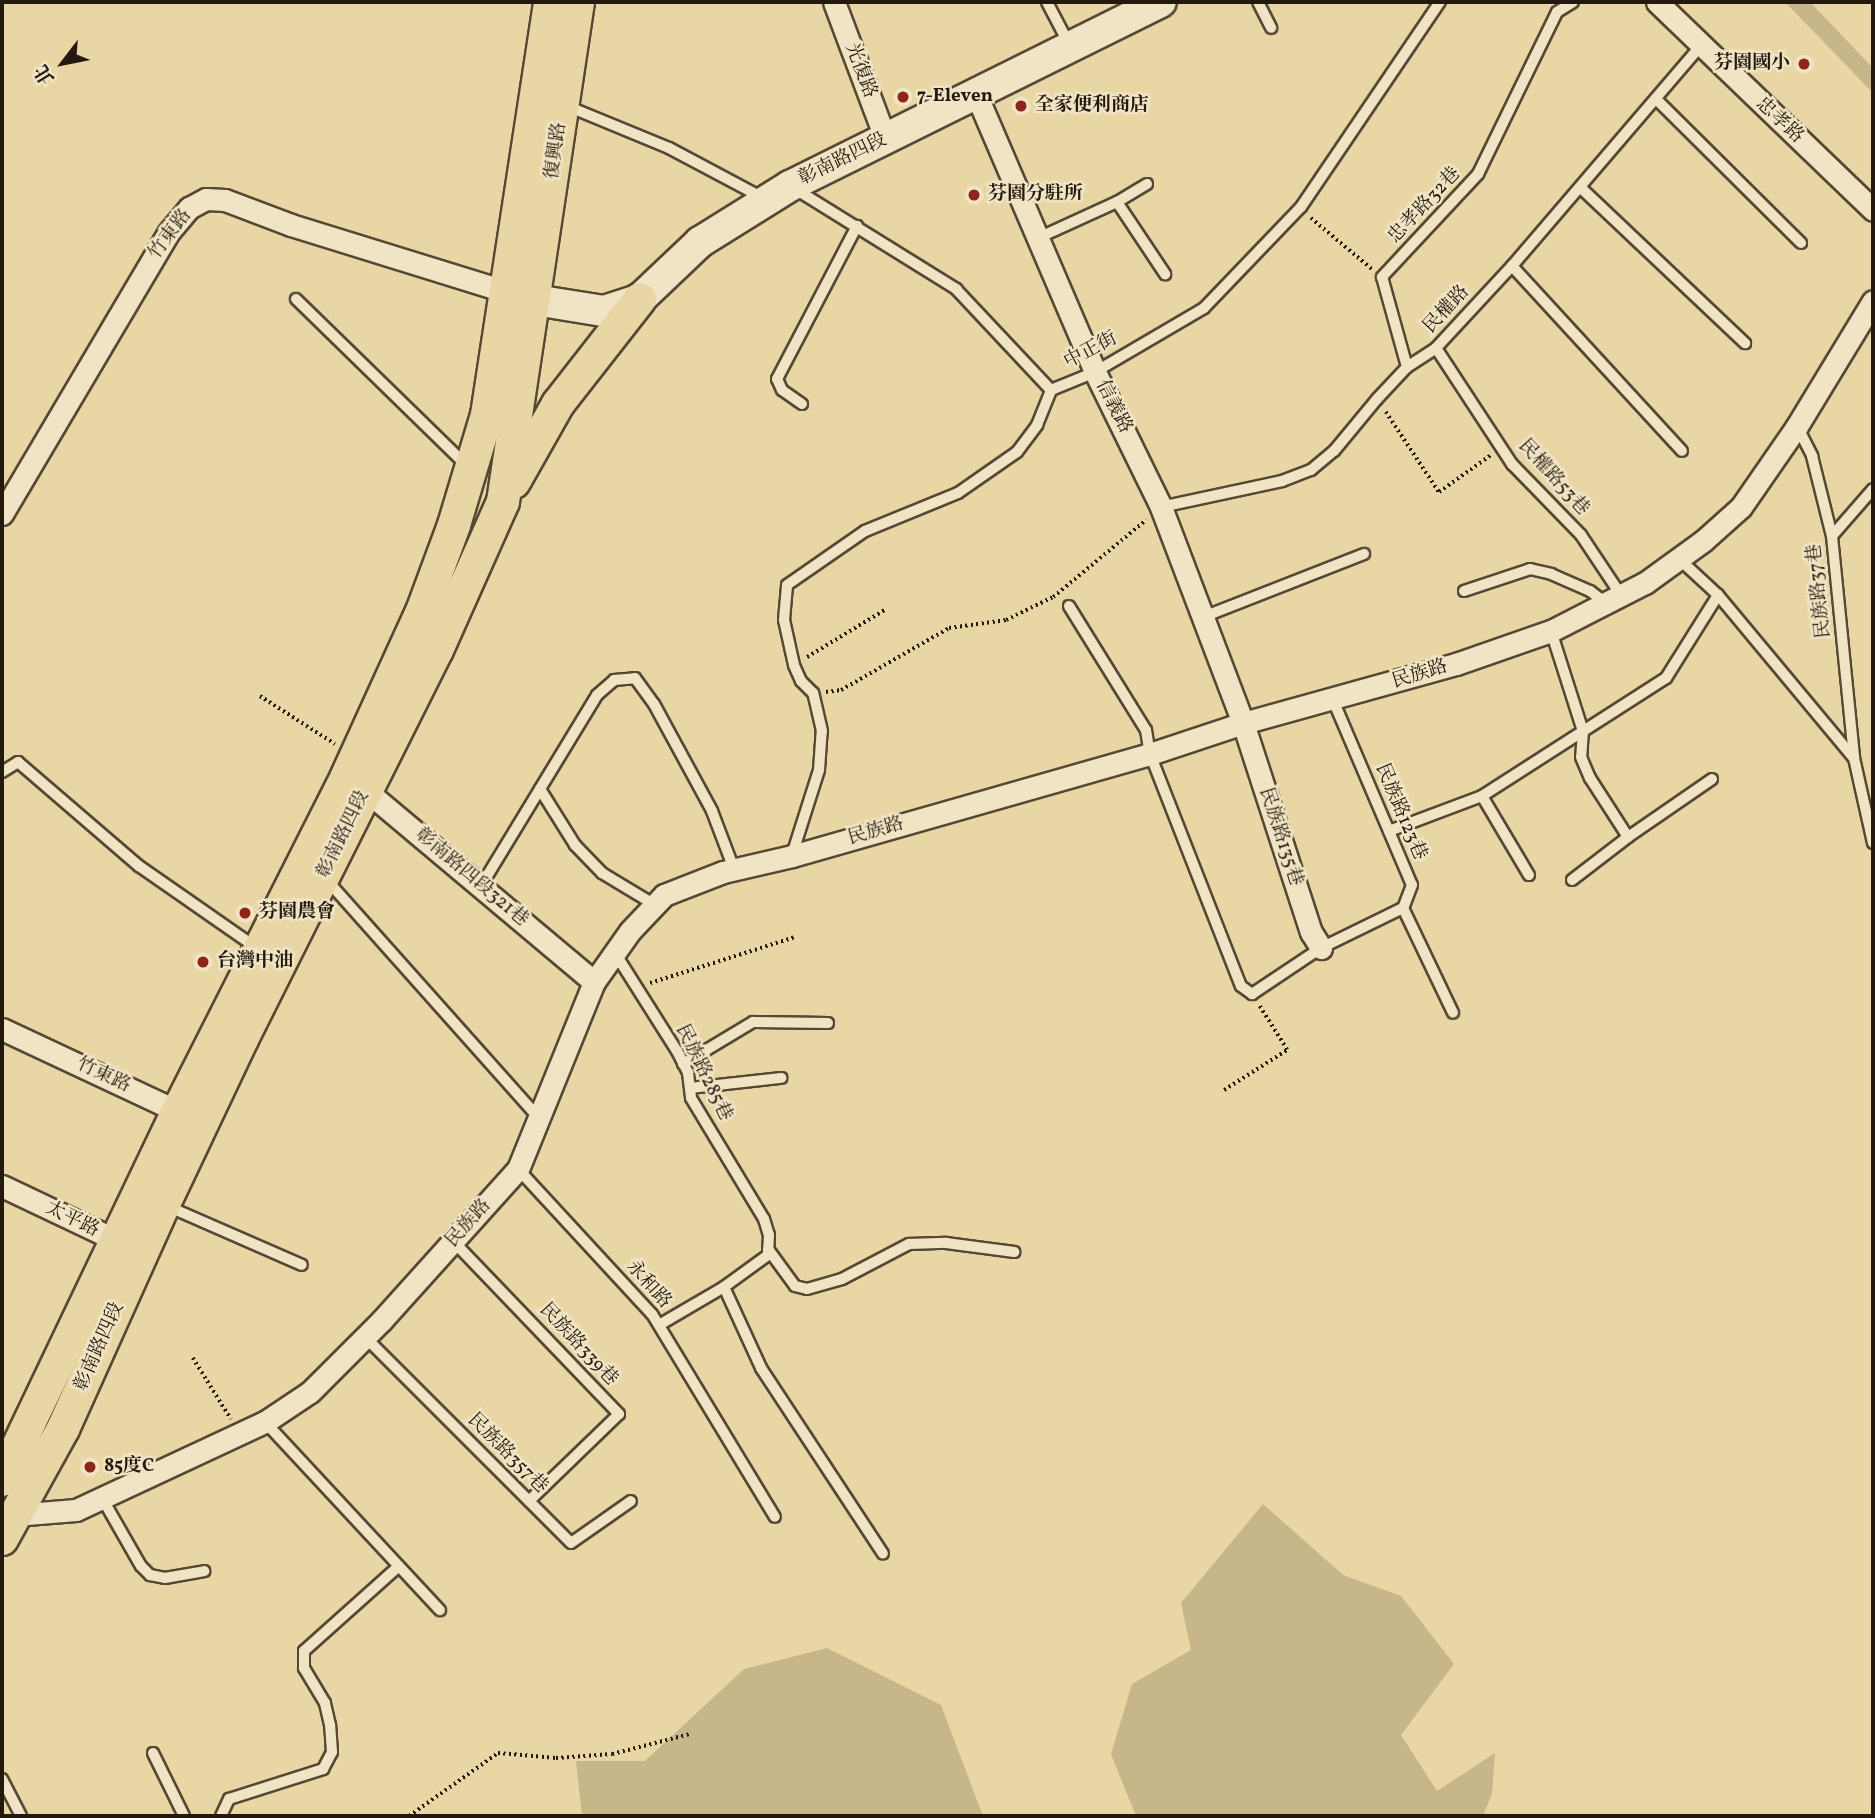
<!DOCTYPE html>
<html>
<head>
<meta charset="utf-8">
<style>
  body { margin:0 }
  #map { position:relative; width:1875px; height:1818px; overflow:hidden; background:#e8d6a4; font-family:Vollkorn,"Noto Serif TC",serif }
  div>[style] { position:absolute }
  [style*='--x'] { left:calc(var(--x)*1px); top:calc(var(--y)*1px); width:calc(var(--w)*1px); rotate:calc(var(--a)*1deg) }
  .green>* { inset:0; background:#c7b68a }
  .path>* { height:3.5px; margin-top:-1.75px; transform-origin:0; background:repeating-linear-gradient(90deg,#24190e 0 2px,transparent 0 5.5px) }
  .roads { filter:drop-shadow(2px 0 #554834) drop-shadow(-2px 0 #554834) drop-shadow(0 2px #554834) drop-shadow(0 -2px #554834) }
  .lane>* { height:10px; margin:-5px; padding:0 5px; transform-origin:5px; border-radius:5px; background:#f0e4c4 }
  .street>* { height:21px; margin:-10.5px; padding:0 10.5px; transform-origin:10.5px; border-radius:10.5px; background:#f0e4c4 }
  .secondary>* { height:30px; margin:-15px; padding:0 15px; transform-origin:15px; border-radius:15px; background:#f0e4c4 }
  .primary>* { height:32px; margin:-16px; padding:0 16px; transform-origin:16px; border-radius:16px; background:#e8d6a4 }
  .dots>* { width:19px; height:19px; translate:-50% -50%; box-sizing:border-box; border:4px solid #f0e4c4; border-radius:50% }
  span { translate:-50% -50%; white-space:nowrap; text-align:center; line-height:1.15; -webkit-text-stroke:5px #f0e4c4; paint-order:stroke }
  .poi-label { font-size:19px; color:#24190e; font-weight:700 }
  .right { translate:-100% -50%; text-align:right }
  .left { translate:0 -50%; text-align:left }
  .street-label { font-size:19px; color:#24190e }
  .frame { position:absolute; inset:0; border:4px solid #24190e; pointer-events:none }
  .north { position:absolute; left:28px; top:28px; width:70px; height:70px; -webkit-text-stroke:5px #f0e4c4; paint-order:stroke; rotate:238deg; font-size:19px; font-weight:700; line-height:28px; text-align:center; color:#24190e }
  .north::after { content:''; display:block; margin:auto; width:24px; height:32px; background:#24190e; clip-path:polygon(50% 0,100% 100%,50% 72%,0 100%) }
</style>
</head>
<body>
<div id="map">
  <div class="green">
    <i style="clip-path:polygon(1785px 2px,1810px 2px,1873px 68px,1873px 93px)"></i>
    <i style="clip-path:polygon(1263px 1504px,1343px 1575px,1401px 1596px,1454px 1664px,1401px 1735px,1437px 1791px,1495px 1753px,1492px 1794px,1483px 1816px,1136px 1816px,1111px 1754px,1132px 1684px,1191px 1650px,1181px 1603px)"></i>
    <i style="clip-path:polygon(827px 1648px,941px 1705px,983px 1816px,582px 1816px,576px 1761px,645px 1761px,744px 1669px)"></i>
  </div>
  <div class="path">
    <i style="--x:1311;--y:218;--w:80;--a:39.9"></i>
    <i style="--x:1386;--y:412;--w:96;--a:56.5"></i>
    <i style="--x:1439;--y:492;--w:64;--a:-35.4"></i>
    <i style="--x:807;--y:657;--w:92;--a:-31.3"></i>
    <i style="--x:826;--y:692;--w:15;--a:-8"></i>
    <i style="--x:841;--y:690;--w:125;--a:-29.9"></i>
    <i style="--x:949;--y:628;--w:58;--a:-8"></i>
    <i style="--x:1006;--y:620;--w:52;--a:-26.1"></i>
    <i style="--x:1053;--y:597;--w:121;--a:-39.6"></i>
    <i style="--x:260;--y:696;--w:89;--a:32.6"></i>
    <i style="--x:650;--y:983;--w:152;--a:-17.6"></i>
    <i style="--x:1224;--y:1090;--w:75;--a:-32.4"></i>
    <i style="--x:1287;--y:1050;--w:54;--a:-122.2"></i>
    <i style="--x:193;--y:1358;--w:72;--a:58.1"></i>
    <i style="--x:409;--y:1816;--w:109;--a:-35.3"></i>
    <i style="--x:498;--y:1753;--w:58;--a:4.9"></i>
    <i style="--x:556;--y:1758;--w:56;--a:-4.1"></i>
    <i style="--x:612;--y:1754;--w:81;--a:-14.4"></i>
  </div>
  <div class="roads">
    <div class="lane">
      <i style="--x:1047;--y:2;--w:47;--a:62.4"></i>
      <i style="--x:1258;--y:2;--w:29;--a:63"></i>
      <i style="--x:1657;--y:100;--w:203;--a:44.8"></i>
      <i style="--x:567;--y:106;--w:110;--a:22.4"></i>
      <i style="--x:669;--y:148;--w:109;--a:28"></i>
      <i style="--x:1581;--y:188;--w:226;--a:43.4"></i>
      <i style="--x:795;--y:189;--w:190;--a:31.8"></i>
      <i style="--x:956;--y:289;--w:139;--a:46.8"></i>
      <i style="--x:1117;--y:202;--w:87;--a:56.3"></i>
      <i style="--x:1038;--y:238;--w:87;--a:-24.5"></i>
      <i style="--x:1117;--y:202;--w:35;--a:-31"></i>
      <i style="--x:1512;--y:266;--w:251;--a:47.4"></i>
      <i style="--x:296;--y:299;--w:239;--a:44.3"></i>
      <i style="--x:1436;--y:348;--w:139;--a:56.8"></i>
      <i style="--x:1512;--y:464;--w:99;--a:45.8"></i>
      <i style="--x:1581;--y:535;--w:72;--a:56.3"></i>
      <i style="--x:1407;--y:367;--w:93;--a:-105.5"></i>
      <i style="--x:1382;--y:277;--w:141;--a:-47"></i>
      <i style="--x:1478;--y:174;--w:180;--a:-64"></i>
      <i style="--x:1557;--y:12;--w:19;--a:-32"></i>
      <i style="--x:802;--y:404;--w:24;--a:-145"></i>
      <i style="--x:782;--y:390;--w:12;--a:-114"></i>
      <i style="--x:777;--y:379;--w:173;--a:-62.4"></i>
      <i style="--x:1797;--y:426;--w:34;--a:63"></i>
      <i style="--x:1812;--y:456;--w:82;--a:76"></i>
      <i style="--x:1832;--y:536;--w:223;--a:84.3"></i>
      <i style="--x:1854;--y:758;--w:87;--a:77.4"></i>
      <i style="--x:1161;--y:507;--w:124;--a:-12.1"></i>
      <i style="--x:1282;--y:481;--w:31;--a:-21"></i>
      <i style="--x:1311;--y:470;--w:30;--a:-40"></i>
      <i style="--x:1334;--y:451;--w:67;--a:-50.4"></i>
      <i style="--x:1377;--y:399;--w:44;--a:-46.8"></i>
      <i style="--x:1407;--y:367;--w:35;--a:-33"></i>
      <i style="--x:1436;--y:348;--w:112;--a:-47.2"></i>
      <i style="--x:1512;--y:266;--w:289;--a:-49.4"></i>
      <i style="--x:1832;--y:536;--w:62;--a:-48.9"></i>
      <i style="--x:1678;--y:558;--w:54;--a:42.8"></i>
      <i style="--x:1718;--y:595;--w:212;--a:50.2"></i>
      <i style="--x:1464;--y:591;--w:70;--a:-18.4"></i>
      <i style="--x:1530;--y:569;--w:22;--a:13"></i>
      <i style="--x:1551;--y:574;--w:43;--a:23.6"></i>
      <i style="--x:1590;--y:591;--w:20;--a:37"></i>
      <i style="--x:1069;--y:606;--w:146;--a:58.2"></i>
      <i style="--x:1146;--y:730;--w:24;--a:81"></i>
      <i style="--x:1150;--y:754;--w:249;--a:68.6"></i>
      <i style="--x:1241;--y:986;--w:14;--a:36"></i>
      <i style="--x:1252;--y:994;--w:83;--a:-33.7"></i>
      <i style="--x:1321;--y:948;--w:91;--a:-26"></i>
      <i style="--x:1203;--y:617;--w:173;--a:-21.4"></i>
      <i style="--x:1551;--y:631;--w:105;--a:72.3"></i>
      <i style="--x:1583;--y:731;--w:26;--a:94"></i>
      <i style="--x:1581;--y:757;--w:23;--a:67"></i>
      <i style="--x:1590;--y:778;--w:70;--a:57.2"></i>
      <i style="--x:1333;--y:700;--w:201;--a:66.9"></i>
      <i style="--x:1412;--y:885;--w:25;--a:111"></i>
      <i style="--x:1403;--y:908;--w:116;--a:64.5"></i>
      <i style="--x:2;--y:772;--w:19;--a:-32"></i>
      <i style="--x:18;--y:762;--w:160;--a:40.7"></i>
      <i style="--x:139;--y:866;--w:144;--a:34.8"></i>
      <i style="--x:540;--y:789;--w:66;--a:58"></i>
      <i style="--x:575;--y:845;--w:39;--a:46"></i>
      <i style="--x:602;--y:873;--w:62;--a:31.1"></i>
      <i style="--x:1482;--y:796;--w:92;--a:59.3"></i>
      <i style="--x:1389;--y:831;--w:99;--a:-20.6"></i>
      <i style="--x:1482;--y:796;--w:219;--a:-32.7"></i>
      <i style="--x:1666;--y:678;--w:98;--a:-57.9"></i>
      <i style="--x:792;--y:855;--w:89;--a:-72.4"></i>
      <i style="--x:819;--y:770;--w:39;--a:-86"></i>
      <i style="--x:822;--y:731;--w:39;--a:-103"></i>
      <i style="--x:813;--y:693;--w:17;--a:-135"></i>
      <i style="--x:801;--y:681;--w:17;--a:-114"></i>
      <i style="--x:794;--y:665;--w:46;--a:-102.5"></i>
      <i style="--x:784;--y:620;--w:35;--a:-85"></i>
      <i style="--x:787;--y:585;--w:95;--a:-34.7"></i>
      <i style="--x:865;--y:531;--w:100;--a:-22.2"></i>
      <i style="--x:958;--y:493;--w:72;--a:-34.8"></i>
      <i style="--x:1017;--y:452;--w:34;--a:-53"></i>
      <i style="--x:1037;--y:425;--w:38;--a:-68"></i>
      <i style="--x:1051;--y:390;--w:48;--a:-22.2"></i>
      <i style="--x:1095;--y:372;--w:126;--a:-30.4"></i>
      <i style="--x:1204;--y:308;--w:140;--a:-46.2"></i>
      <i style="--x:1301;--y:207;--w:248;--a:-55.9"></i>
      <i style="--x:325;--y:878;--w:323;--a:48.3"></i>
      <i style="--x:1572;--y:880;--w:71;--a:-37.5"></i>
      <i style="--x:1628;--y:837;--w:102;--a:-34.6"></i>
      <i style="--x:481;--y:886;--w:223;--a:-58.7"></i>
      <i style="--x:597;--y:695;--w:23;--a:-41"></i>
      <i style="--x:614;--y:680;--w:21;--a:-5"></i>
      <i style="--x:635;--y:678;--w:32;--a:54"></i>
      <i style="--x:654;--y:704;--w:122;--a:61.5"></i>
      <i style="--x:712;--y:811;--w:62;--a:69.2"></i>
      <i style="--x:615;--y:953;--w:116;--a:57.7"></i>
      <i style="--x:677;--y:1051;--w:25;--a:63"></i>
      <i style="--x:688;--y:1073;--w:25;--a:83"></i>
      <i style="--x:691;--y:1098;--w:141;--a:58.9"></i>
      <i style="--x:764;--y:1219;--w:17;--a:73"></i>
      <i style="--x:769;--y:1235;--w:20;--a:93"></i>
      <i style="--x:768;--y:1255;--w:54;--a:144"></i>
      <i style="--x:724;--y:1287;--w:75;--a:149.7"></i>
      <i style="--x:683;--y:1064;--w:82;--a:-31"></i>
      <i style="--x:753;--y:1022;--w:75;--a:0.8"></i>
      <i style="--x:690;--y:1088;--w:92;--a:-6.3"></i>
      <i style="--x:518;--y:1169;--w:197;--a:47.3"></i>
      <i style="--x:652;--y:1314;--w:237;--a:58.8"></i>
      <i style="--x:167;--y:1206;--w:147;--a:23.6"></i>
      <i style="--x:453;--y:1241;--w:240;--a:46.2"></i>
      <i style="--x:619;--y:1414;--w:125;--a:136"></i>
      <i style="--x:768;--y:1249;--w:46;--a:53.9"></i>
      <i style="--x:795;--y:1286;--w:12;--a:14"></i>
      <i style="--x:807;--y:1289;--w:36;--a:-16"></i>
      <i style="--x:842;--y:1279;--w:76;--a:-27.6"></i>
      <i style="--x:909;--y:1244;--w:37;--a:-2"></i>
      <i style="--x:946;--y:1243;--w:69;--a:7.5"></i>
      <i style="--x:724;--y:1287;--w:89;--a:65.4"></i>
      <i style="--x:761;--y:1368;--w:222;--a:56.7"></i>
      <i style="--x:365;--y:1337;--w:291;--a:45"></i>
      <i style="--x:571;--y:1543;--w:73;--a:-35"></i>
      <i style="--x:265;--y:1422;--w:257;--a:47.1"></i>
      <i style="--x:102;--y:1498;--w:78;--a:60.2"></i>
      <i style="--x:141;--y:1566;--w:13;--a:45"></i>
      <i style="--x:150;--y:1575;--w:15;--a:11"></i>
      <i style="--x:165;--y:1578;--w:40;--a:-10"></i>
      <i style="--x:153;--y:1753;--w:70;--a:63.8"></i>
      <i style="--x:2;--y:1779;--w:42;--a:62.8"></i>
      <i style="--x:221;--y:1816;--w:19;--a:-65"></i>
      <i style="--x:229;--y:1799;--w:99;--a:-17.7"></i>
      <i style="--x:323;--y:1769;--w:19;--a:-62"></i>
      <i style="--x:332;--y:1752;--w:27;--a:-94"></i>
      <i style="--x:330;--y:1725;--w:23;--a:-103"></i>
      <i style="--x:325;--y:1703;--w:41;--a:-121"></i>
      <i style="--x:304;--y:1668;--w:17;--a:-90"></i>
      <i style="--x:304;--y:1651;--w:127;--a:-41.8"></i>
    </div>
    <div class="street">
      <i style="--x:834;--y:2;--w:147;--a:69.4"></i>
      <i style="--x:1657;--y:2;--w:300;--a:43.9"></i>
      <i style="--x:976;--y:94;--w:302;--a:66.8"></i>
      <i style="--x:1095;--y:372;--w:150;--a:63.9"></i>
      <i style="--x:1161;--y:507;--w:231;--a:69.2"></i>
      <i style="--x:1243;--y:723;--w:220;--a:72"></i>
      <i style="--x:1311;--y:932;--w:19;--a:58"></i>
      <i style="--x:2;--y:514;--w:326;--a:-59.4"></i>
      <i style="--x:168;--y:233;--w:33;--a:-50"></i>
      <i style="--x:189;--y:208;--w:19;--a:-28"></i>
      <i style="--x:206;--y:199;--w:19;--a:3"></i>
      <i style="--x:225;--y:200;--w:71;--a:20.7"></i>
      <i style="--x:291;--y:225;--w:227;--a:17.2"></i>
      <i style="--x:357;--y:783;--w:309;--a:40"></i>
      <i style="--x:2;--y:1029;--w:208;--a:25.1"></i>
      <i style="--x:2;--y:1186;--w:137;--a:25.4"></i>
      <i style="--x:7;--y:1513;--w:7;--a:16"></i>
      <i style="--x:14;--y:1515;--w:62;--a:-4.6"></i>
      <i style="--x:76;--y:1510;--w:208;--a:-25"></i>
      <i style="--x:265;--y:1422;--w:54;--a:-33.7"></i>
      <i style="--x:310;--y:1392;--w:102;--a:-45"></i>
      <i style="--x:382;--y:1320;--w:203;--a:-48"></i>
      <i style="--x:518;--y:1169;--w:202;--a:-67.9"></i>
      <i style="--x:594;--y:982;--w:62;--a:-54.8"></i>
      <i style="--x:630;--y:931;--w:50;--a:-46.6"></i>
      <i style="--x:664;--y:895;--w:63;--a:-21.3"></i>
      <i style="--x:723;--y:872;--w:71;--a:-13.1"></i>
      <i style="--x:792;--y:856;--w:372;--a:-15.9"></i>
      <i style="--x:1150;--y:754;--w:98;--a:-18.4"></i>
      <i style="--x:1243;--y:723;--w:221;--a:-15.5"></i>
      <i style="--x:1456;--y:664;--w:101;--a:-19.2"></i>
      <i style="--x:1551;--y:631;--w:106;--a:-27.1"></i>
      <i style="--x:1645;--y:583;--w:72;--a:-35.9"></i>
      <i style="--x:1703;--y:541;--w:51;--a:-41.8"></i>
      <i style="--x:1741;--y:507;--w:98;--a:-55.3"></i>
      <i style="--x:1797;--y:426;--w:146;--a:-58.7"></i>
    </div>
    <div class="secondary">
      <i style="--x:509;--y:293;--w:27;--a:15"></i>
      <i style="--x:535;--y:300;--w:70;--a:9.1"></i>
      <i style="--x:604;--y:311;--w:38;--a:-18"></i>
      <i style="--x:640;--y:299;--w:83;--a:-43.5"></i>
      <i style="--x:700;--y:242;--w:106;--a:-31.9"></i>
      <i style="--x:790;--y:186;--w:414;--a:-26.4"></i>
    </div>
    <div class="primary">
      <i style="--x:514;--y:482;--w:90;--a:-60.6"></i>
      <i style="--x:558;--y:404;--w:133;--a:-52"></i>
      <i style="--x:2;--y:1480;--w:409;--a:-64.5"></i>
      <i style="--x:178;--y:1111;--w:375;--a:-63.2"></i>
      <i style="--x:347;--y:776;--w:183;--a:-65.5"></i>
      <i style="--x:423;--y:609;--w:90;--a:-69.7"></i>
      <i style="--x:454;--y:525;--w:115;--a:-73.3"></i>
      <i style="--x:487;--y:415;--w:418;--a:-81.3"></i>
      <i style="--x:2;--y:1539;--w:126;--a:-61"></i>
      <i style="--x:63;--y:1429;--w:247;--a:-65.8"></i>
      <i style="--x:164;--y:1204;--w:183;--a:-64.7"></i>
      <i style="--x:242;--y:1039;--w:435;--a:-63.4"></i>
      <i style="--x:437;--y:650;--w:162;--a:-66"></i>
      <i style="--x:503;--y:502;--w:506;--a:-81.47"></i>
    </div>
  </div>
  <div class="dots">
    <i style="left:1804px;top:64px;background:#8f2418"></i>
    <i style="left:903px;top:97px;background:#8f2418"></i>
    <i style="left:1021px;top:106px;background:#8f2418"></i>
    <i style="left:974px;top:195px;background:#8f2418"></i>
    <i style="left:245px;top:913px;background:#8f2418"></i>
    <i style="left:203px;top:962px;background:#8f2418"></i>
    <i style="left:90px;top:1467px;background:#8f2418"></i>
  </div>
  <div class="poi-label">
    <span class="right" style="left:1790px;top:64px">芬園國小</span>
    <span class="left" style="left:917px;top:97px">7-Eleven</span>
    <span class="left" style="left:1035px;top:106px">全家便利商店</span>
    <span class="left" style="left:988px;top:195px">芬園分駐所</span>
    <span class="left" style="left:259px;top:913px">芬園農會</span>
    <span class="left" style="left:217px;top:962px">台灣中油</span>
    <span class="left" style="left:104px;top:1467px">85度C</span>
  </div>
  <div class="street-label">
    <span style="left:860px;top:71px;rotate:69deg">光復路</span>
    <span style="left:1779px;top:121px;rotate:43deg">忠孝路</span>
    <span style="left:557px;top:151px;rotate:-82deg">復興路</span>
    <span style="left:843px;top:160px;rotate:-26deg">彰南路四段</span>
    <span style="left:1425px;top:206px;rotate:-47deg">忠孝路32巷</span>
    <span style="left:171px;top:235px;rotate:-53deg">竹東路</span>
    <span style="left:1447px;top:310px;rotate:-47deg">民權路</span>
    <span style="left:1091px;top:351px;rotate:-28deg">中正街</span>
    <span style="left:1113px;top:407px;rotate:63deg">信義路</span>
    <span style="left:1553px;top:478px;rotate:48deg">民權路53巷</span>
    <span style="left:1820px;top:591px;rotate:-96deg">民族路37巷</span>
    <span style="left:1420px;top:675px;rotate:-17deg">民族路</span>
    <span style="left:1400px;top:812px;rotate:67deg">民族路123巷</span>
    <span style="left:876px;top:832px;rotate:-16deg">民族路</span>
    <span style="left:344px;top:835px;rotate:-64deg">彰南路四段</span>
    <span style="left:1280px;top:837px;rotate:72deg">民族路135巷</span>
    <span style="left:471px;top:878px;rotate:40deg">彰南路四段321巷</span>
    <span style="left:703px;top:1073px;rotate:64deg">民族路285巷</span>
    <span style="left:103px;top:1076px;rotate:25deg">竹東路</span>
    <span style="left:72px;top:1220px;rotate:26deg">太平路</span>
    <span style="left:469px;top:1224px;rotate:-48deg">民族路</span>
    <span style="left:648px;top:1285px;rotate:48deg">永和路</span>
    <span style="left:578px;top:1345px;rotate:47deg">民族路339巷</span>
    <span style="left:100px;top:1347px;rotate:-66deg">彰南路四段</span>
    <span style="left:507px;top:1454px;rotate:45deg">民族路357巷</span>
  </div>
  <div class="frame"></div>
  <div class="north">北</div>
</div>
</body>
</html>
